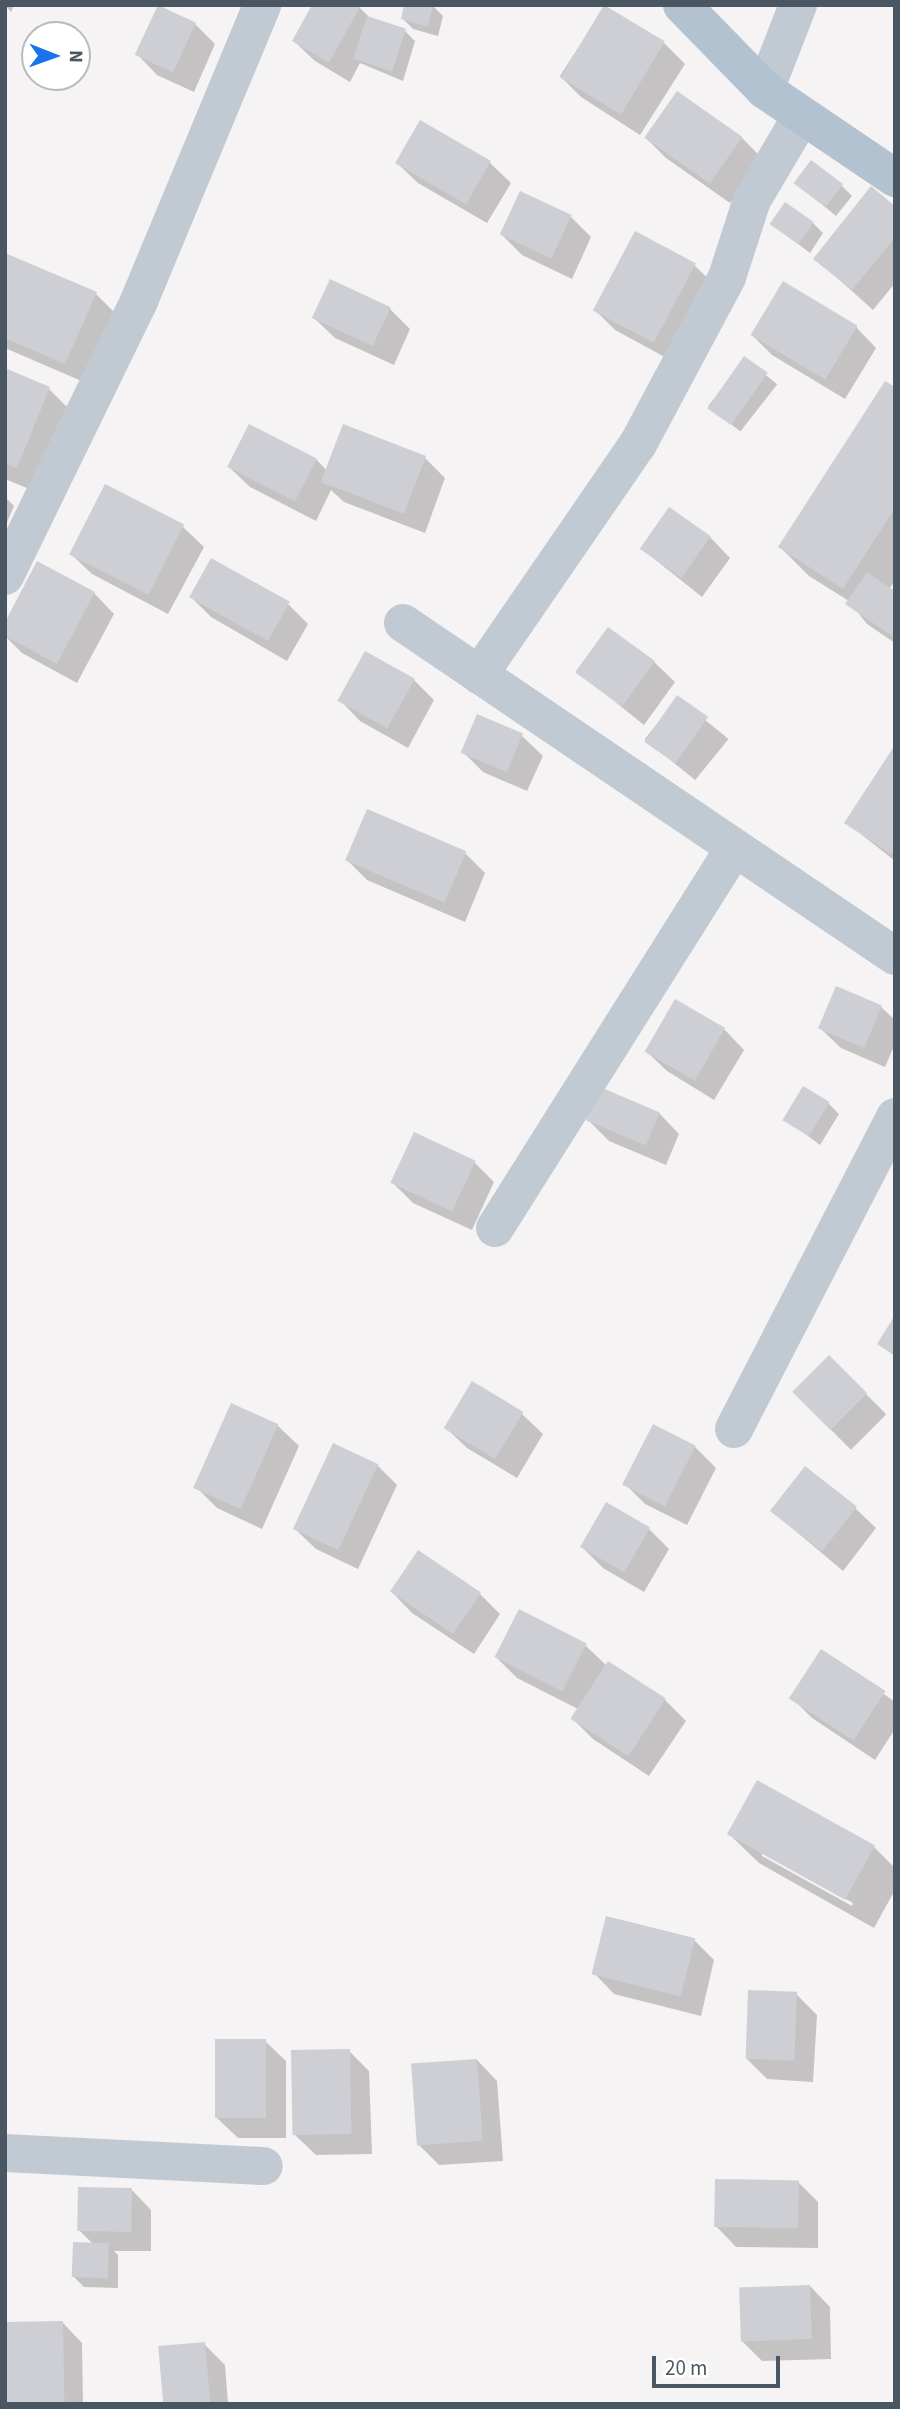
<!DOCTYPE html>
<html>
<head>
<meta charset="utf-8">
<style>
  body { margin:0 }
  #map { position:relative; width:900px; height:2409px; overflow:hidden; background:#f5f3f3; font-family:"Source Sans 3",sans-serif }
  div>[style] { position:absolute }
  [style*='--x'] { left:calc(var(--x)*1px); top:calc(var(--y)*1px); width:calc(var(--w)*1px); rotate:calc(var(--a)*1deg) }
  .shadow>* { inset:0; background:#0003; transform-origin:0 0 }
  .building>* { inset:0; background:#cdcfd5; transform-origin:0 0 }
  .minor>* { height:38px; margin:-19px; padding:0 19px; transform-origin:19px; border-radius:19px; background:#c1cad2 }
  .major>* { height:38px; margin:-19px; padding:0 19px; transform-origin:19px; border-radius:19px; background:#b3c2d1 }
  span { translate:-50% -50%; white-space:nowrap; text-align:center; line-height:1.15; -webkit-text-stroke:5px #fff; paint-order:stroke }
  .frame { position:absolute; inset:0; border:7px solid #4a5661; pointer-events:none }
  .north { position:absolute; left:21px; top:21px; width:70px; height:70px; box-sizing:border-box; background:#fff; border:2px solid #b7bbc0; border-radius:50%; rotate:91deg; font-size:19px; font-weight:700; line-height:28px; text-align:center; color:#4a5661 }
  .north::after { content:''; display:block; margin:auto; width:24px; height:32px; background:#1a73e8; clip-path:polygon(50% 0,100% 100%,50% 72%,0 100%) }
  .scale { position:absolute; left:652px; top:2356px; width:128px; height:32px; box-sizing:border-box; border:4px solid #4a5661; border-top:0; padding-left:9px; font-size:21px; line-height:24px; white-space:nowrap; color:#4a5661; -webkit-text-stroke:5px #fff; paint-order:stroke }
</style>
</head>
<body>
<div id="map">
  <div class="shadow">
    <i style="clip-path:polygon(5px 5px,14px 5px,11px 12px)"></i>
    <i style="clip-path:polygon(433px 6px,443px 16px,438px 36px,413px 29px,403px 19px)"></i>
    <i style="clip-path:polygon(605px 6px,664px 43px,685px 64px,640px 135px,581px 97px,560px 76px)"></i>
    <i style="clip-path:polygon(359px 7px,372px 20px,405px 31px,415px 41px,403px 81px,360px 63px,350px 82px,315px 61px,294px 41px)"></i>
    <i style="clip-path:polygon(195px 24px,215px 44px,194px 92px,157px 75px,137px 54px)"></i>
    <i style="clip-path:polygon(421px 123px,490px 163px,511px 183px,487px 223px,418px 183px,397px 163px)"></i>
    <i style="clip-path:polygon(646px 138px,742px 138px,762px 158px,730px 203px,666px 158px)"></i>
    <i style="clip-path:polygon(796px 183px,842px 186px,852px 196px,836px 216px)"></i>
    <i style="clip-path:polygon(895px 208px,895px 283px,873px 310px,815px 258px)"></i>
    <i style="clip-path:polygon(571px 217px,591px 237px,572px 279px,522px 255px,502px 235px)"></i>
    <i style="clip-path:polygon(813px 223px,823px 233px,810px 253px,772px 224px)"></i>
    <i style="clip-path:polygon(636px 233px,695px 266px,716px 286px,674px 362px,615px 330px,595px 310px)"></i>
    <i style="clip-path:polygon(5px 255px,96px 294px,116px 314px,86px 383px,5px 348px)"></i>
    <i style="clip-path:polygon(390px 309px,410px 329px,394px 365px,335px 338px,314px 318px)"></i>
    <i style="clip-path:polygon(856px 327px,876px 348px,845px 399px,772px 355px,752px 335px)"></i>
    <i style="left:745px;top:359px;width:41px;height:60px;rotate:38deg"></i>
    <i style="clip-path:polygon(5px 370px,49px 389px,78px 418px,46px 496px,5px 479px)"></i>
    <i style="clip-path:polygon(895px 389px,895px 581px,889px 589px,895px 593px,895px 643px,867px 624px,849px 601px,809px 576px,780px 547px)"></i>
    <i style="clip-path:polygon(425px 458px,445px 478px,425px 533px,344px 502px,331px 490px,316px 521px,250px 487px,229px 467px,316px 459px,327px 471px)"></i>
    <i style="clip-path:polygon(106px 487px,183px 527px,204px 547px,168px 614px,92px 574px,71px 554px)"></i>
    <i style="clip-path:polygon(5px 497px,14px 506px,5px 527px)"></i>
    <i style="clip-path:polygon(710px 537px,730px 558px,702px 597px,642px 549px)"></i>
    <i style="clip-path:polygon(94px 593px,114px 614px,77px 683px,22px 653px,5px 636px)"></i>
    <i style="clip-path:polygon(191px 597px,288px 604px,308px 624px,287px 661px,211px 617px)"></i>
    <i style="clip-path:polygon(654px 662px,675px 682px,644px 725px,578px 672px)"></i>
    <i style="clip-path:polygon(414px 680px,434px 700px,408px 748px,360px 721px,340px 700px)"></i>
    <i style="left:678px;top:698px;width:65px;height:53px;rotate:39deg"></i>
    <i style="clip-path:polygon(478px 716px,522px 736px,543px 756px,527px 791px,483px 772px,462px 751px)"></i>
    <i style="clip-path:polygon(895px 748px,895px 861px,847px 823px)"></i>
    <i style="clip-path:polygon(465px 853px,485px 873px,465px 922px,367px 880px,347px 860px)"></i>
    <i style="clip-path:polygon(881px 1007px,895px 1020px,895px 1044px,885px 1067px,841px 1048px,820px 1028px)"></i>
    <i style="clip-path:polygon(724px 1029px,744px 1050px,714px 1100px,667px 1071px,646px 1051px)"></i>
    <i style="clip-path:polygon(828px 1103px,839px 1114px,820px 1145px,785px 1119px)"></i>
    <i style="clip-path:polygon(659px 1113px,679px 1134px,666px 1165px,609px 1141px,589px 1121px)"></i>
    <i style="clip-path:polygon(474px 1162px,494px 1182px,472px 1230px,413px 1203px,392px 1182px)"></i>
    <i style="left:829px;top:1357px;width:81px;height:50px;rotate:45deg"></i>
    <i style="clip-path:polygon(473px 1384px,522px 1414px,543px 1434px,517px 1478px,467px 1448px,446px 1428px)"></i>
    <i style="clip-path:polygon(232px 1405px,278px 1426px,299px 1446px,262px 1529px,217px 1508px,197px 1488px)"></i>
    <i style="clip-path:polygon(695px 1447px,716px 1468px,687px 1525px,645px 1504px,625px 1484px)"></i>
    <i style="clip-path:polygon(377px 1465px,397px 1485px,358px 1569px,316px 1549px,295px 1529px)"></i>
    <i style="clip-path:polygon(607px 1504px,649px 1529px,669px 1549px,644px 1592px,603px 1568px,582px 1547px)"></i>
    <i style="clip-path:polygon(855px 1508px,876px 1528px,843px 1571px,772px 1511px)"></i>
    <i style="clip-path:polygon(392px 1592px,480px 1594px,500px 1614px,474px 1654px,412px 1613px)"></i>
    <i style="clip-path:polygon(586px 1646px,607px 1666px,608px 1663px,665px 1700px,686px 1721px,649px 1776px,593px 1739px,572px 1718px,578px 1709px,517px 1678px,496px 1657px)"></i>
    <i style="clip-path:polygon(822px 1651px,895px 1702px,895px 1729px,875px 1760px,812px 1718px,792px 1698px)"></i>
    <i style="clip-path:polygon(evenodd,730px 1835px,874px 1847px,895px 1868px,895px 1890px,874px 1928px,759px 1863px,730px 1835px,762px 1852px,853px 1903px,852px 1906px,762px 1856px,762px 1852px)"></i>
    <i style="clip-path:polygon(694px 1940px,714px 1960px,701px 2016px,614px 1994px,594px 1973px)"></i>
    <i style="clip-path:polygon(796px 1994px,817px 2015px,813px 2082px,767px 2079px,746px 2058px)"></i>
    <i style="clip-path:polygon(265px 2041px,286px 2061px,286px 2138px,238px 2138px,217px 2118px)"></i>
    <i style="clip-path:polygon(349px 2051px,369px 2071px,372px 2154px,316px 2155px,295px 2135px)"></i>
    <i style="clip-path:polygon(477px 2060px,497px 2081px,503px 2161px,439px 2165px,419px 2145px)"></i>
    <i style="clip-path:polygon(798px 2182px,818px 2202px,818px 2248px,736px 2247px,716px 2226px)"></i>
    <i style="clip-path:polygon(131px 2189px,151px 2210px,151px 2251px,114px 2251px,118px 2255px,118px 2288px,84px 2287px,74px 2277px,93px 2244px,79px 2230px)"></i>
    <i style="clip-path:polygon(810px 2286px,830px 2307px,831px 2359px,762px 2361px,741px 2340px)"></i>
    <i style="clip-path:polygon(62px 2322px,82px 2343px,83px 2404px,5px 2404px)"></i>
    <i style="clip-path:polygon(204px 2344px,225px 2365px,228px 2404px,165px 2404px)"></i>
  </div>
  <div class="building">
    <i style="left:158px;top:5px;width:42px;height:55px;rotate:25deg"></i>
    <i style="clip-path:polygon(312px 5px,361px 5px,329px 63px,292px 41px)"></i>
    <i style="clip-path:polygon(404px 5px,433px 5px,428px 27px,401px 19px)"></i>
    <i style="left:604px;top:5px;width:71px;height:85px;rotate:31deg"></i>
    <i style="left:367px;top:16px;width:41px;height:45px;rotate:18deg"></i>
    <i style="left:677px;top:91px;width:80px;height:57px;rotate:35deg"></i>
    <i style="left:420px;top:120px;width:82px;height:50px;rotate:30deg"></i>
    <i style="left:811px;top:160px;width:40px;height:29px;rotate:37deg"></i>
    <i style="clip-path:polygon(871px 186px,895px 206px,895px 238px,852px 290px,813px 259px)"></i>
    <i style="left:520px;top:191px;width:57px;height:48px;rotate:25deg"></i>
    <i style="left:785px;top:202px;width:35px;height:27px;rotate:35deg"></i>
    <i style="left:635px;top:231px;width:69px;height:90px;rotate:28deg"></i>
    <i style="clip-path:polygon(5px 253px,97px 292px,65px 364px,5px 338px)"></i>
    <i style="left:330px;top:279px;width:67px;height:43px;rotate:25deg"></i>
    <i style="left:783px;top:281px;width:87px;height:63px;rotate:31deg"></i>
    <i style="left:744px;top:356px;width:29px;height:64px;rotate:35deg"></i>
    <i style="clip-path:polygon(5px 368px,50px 387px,17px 468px,5px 464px)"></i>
    <i style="clip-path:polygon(885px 381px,895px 387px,895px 508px,843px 589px,778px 547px)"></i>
    <i style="left:249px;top:424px;width:76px;height:48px;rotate:27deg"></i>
    <i style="left:343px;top:424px;width:89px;height:62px;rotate:21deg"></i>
    <i style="left:105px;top:484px;width:89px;height:79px;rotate:27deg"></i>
    <i style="left:669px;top:507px;width:51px;height:51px;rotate:35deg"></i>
    <i style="left:211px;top:558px;width:90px;height:45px;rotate:29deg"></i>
    <i style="clip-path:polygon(37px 561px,95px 592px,57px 664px,5px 636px,5px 622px)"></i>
    <i style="clip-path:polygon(867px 572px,895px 591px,895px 638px,845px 604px)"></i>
    <i style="left:608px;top:627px;width:58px;height:56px;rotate:36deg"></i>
    <i style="left:365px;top:651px;width:57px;height:57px;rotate:29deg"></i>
    <i style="left:677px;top:695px;width:38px;height:57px;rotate:35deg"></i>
    <i style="left:477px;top:714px;width:50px;height:42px;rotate:23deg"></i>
    <i style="clip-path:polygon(895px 745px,895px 849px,891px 854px,844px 823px)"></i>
    <i style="left:367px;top:809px;width:108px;height:56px;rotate:23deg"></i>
    <i style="left:836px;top:986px;width:50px;height:46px;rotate:23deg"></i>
    <i style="left:675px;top:999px;width:58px;height:61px;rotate:30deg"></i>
    <i style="left:803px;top:1086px;width:31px;height:40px;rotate:31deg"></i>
    <i style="left:600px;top:1087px;width:65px;height:36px;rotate:23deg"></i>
    <i style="left:414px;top:1132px;width:68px;height:56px;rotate:25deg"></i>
    <i style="clip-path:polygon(895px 1315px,895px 1356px,877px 1344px)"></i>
    <i style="left:829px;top:1355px;width:54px;height:52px;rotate:45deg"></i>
    <i style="left:472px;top:1381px;width:60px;height:55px;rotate:31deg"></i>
    <i style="left:231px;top:1403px;width:52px;height:93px;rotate:24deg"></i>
    <i style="left:653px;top:1424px;width:48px;height:68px;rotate:27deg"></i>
    <i style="left:333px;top:1443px;width:50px;height:95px;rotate:25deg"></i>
    <i style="left:805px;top:1466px;width:66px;height:57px;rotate:38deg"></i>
    <i style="left:606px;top:1502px;width:51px;height:52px;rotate:30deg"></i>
    <i style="left:418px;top:1550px;width:76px;height:50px;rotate:34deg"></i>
    <i style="left:519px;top:1609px;width:76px;height:54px;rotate:27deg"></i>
    <i style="left:821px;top:1649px;width:77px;height:59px;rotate:33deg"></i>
    <i style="left:608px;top:1661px;width:69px;height:69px;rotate:33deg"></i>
    <i style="left:757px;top:1780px;width:135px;height:62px;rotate:29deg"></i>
    <i style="left:606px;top:1916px;width:92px;height:60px;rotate:14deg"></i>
    <i style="left:748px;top:1990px;width:49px;height:69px;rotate:2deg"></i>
    <i style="left:266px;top:2039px;width:79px;height:51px;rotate:90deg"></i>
    <i style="left:350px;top:2049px;width:85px;height:59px;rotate:89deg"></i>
    <i style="left:477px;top:2059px;width:82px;height:66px;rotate:86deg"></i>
    <i style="left:715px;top:2179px;width:84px;height:48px;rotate:1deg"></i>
    <i style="left:78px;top:2187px;width:54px;height:44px;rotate:1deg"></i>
    <i style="left:73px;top:2242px;width:36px;height:35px;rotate:2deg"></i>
    <i style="left:810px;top:2285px;width:54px;height:71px;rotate:88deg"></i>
    <i style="left:63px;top:2321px;width:83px;height:58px;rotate:89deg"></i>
    <i style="left:205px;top:2342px;width:62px;height:47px;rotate:85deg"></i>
  </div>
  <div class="minor">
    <i style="--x:765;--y:90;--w:91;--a:-68.8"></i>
    <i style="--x:5;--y:576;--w:306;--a:-64"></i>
    <i style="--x:139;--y:301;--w:321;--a:-67.4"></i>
    <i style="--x:403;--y:623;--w:594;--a:34.09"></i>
    <i style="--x:479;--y:675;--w:280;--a:-55.5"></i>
    <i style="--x:638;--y:444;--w:189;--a:-61.9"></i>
    <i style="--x:727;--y:277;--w:81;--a:-72"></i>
    <i style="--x:752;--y:200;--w:96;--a:-59.4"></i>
    <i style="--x:495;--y:1228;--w:449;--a:-57.8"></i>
    <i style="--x:734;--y:1429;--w:351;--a:-62.7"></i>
    <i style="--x:5;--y:2153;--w:259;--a:2.9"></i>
  </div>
  <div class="major">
    <i style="--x:682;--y:5;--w:119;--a:45.7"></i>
    <i style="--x:765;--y:90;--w:157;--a:34.1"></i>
  </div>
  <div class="frame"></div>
  <div class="north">N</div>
  <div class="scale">20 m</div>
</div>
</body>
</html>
